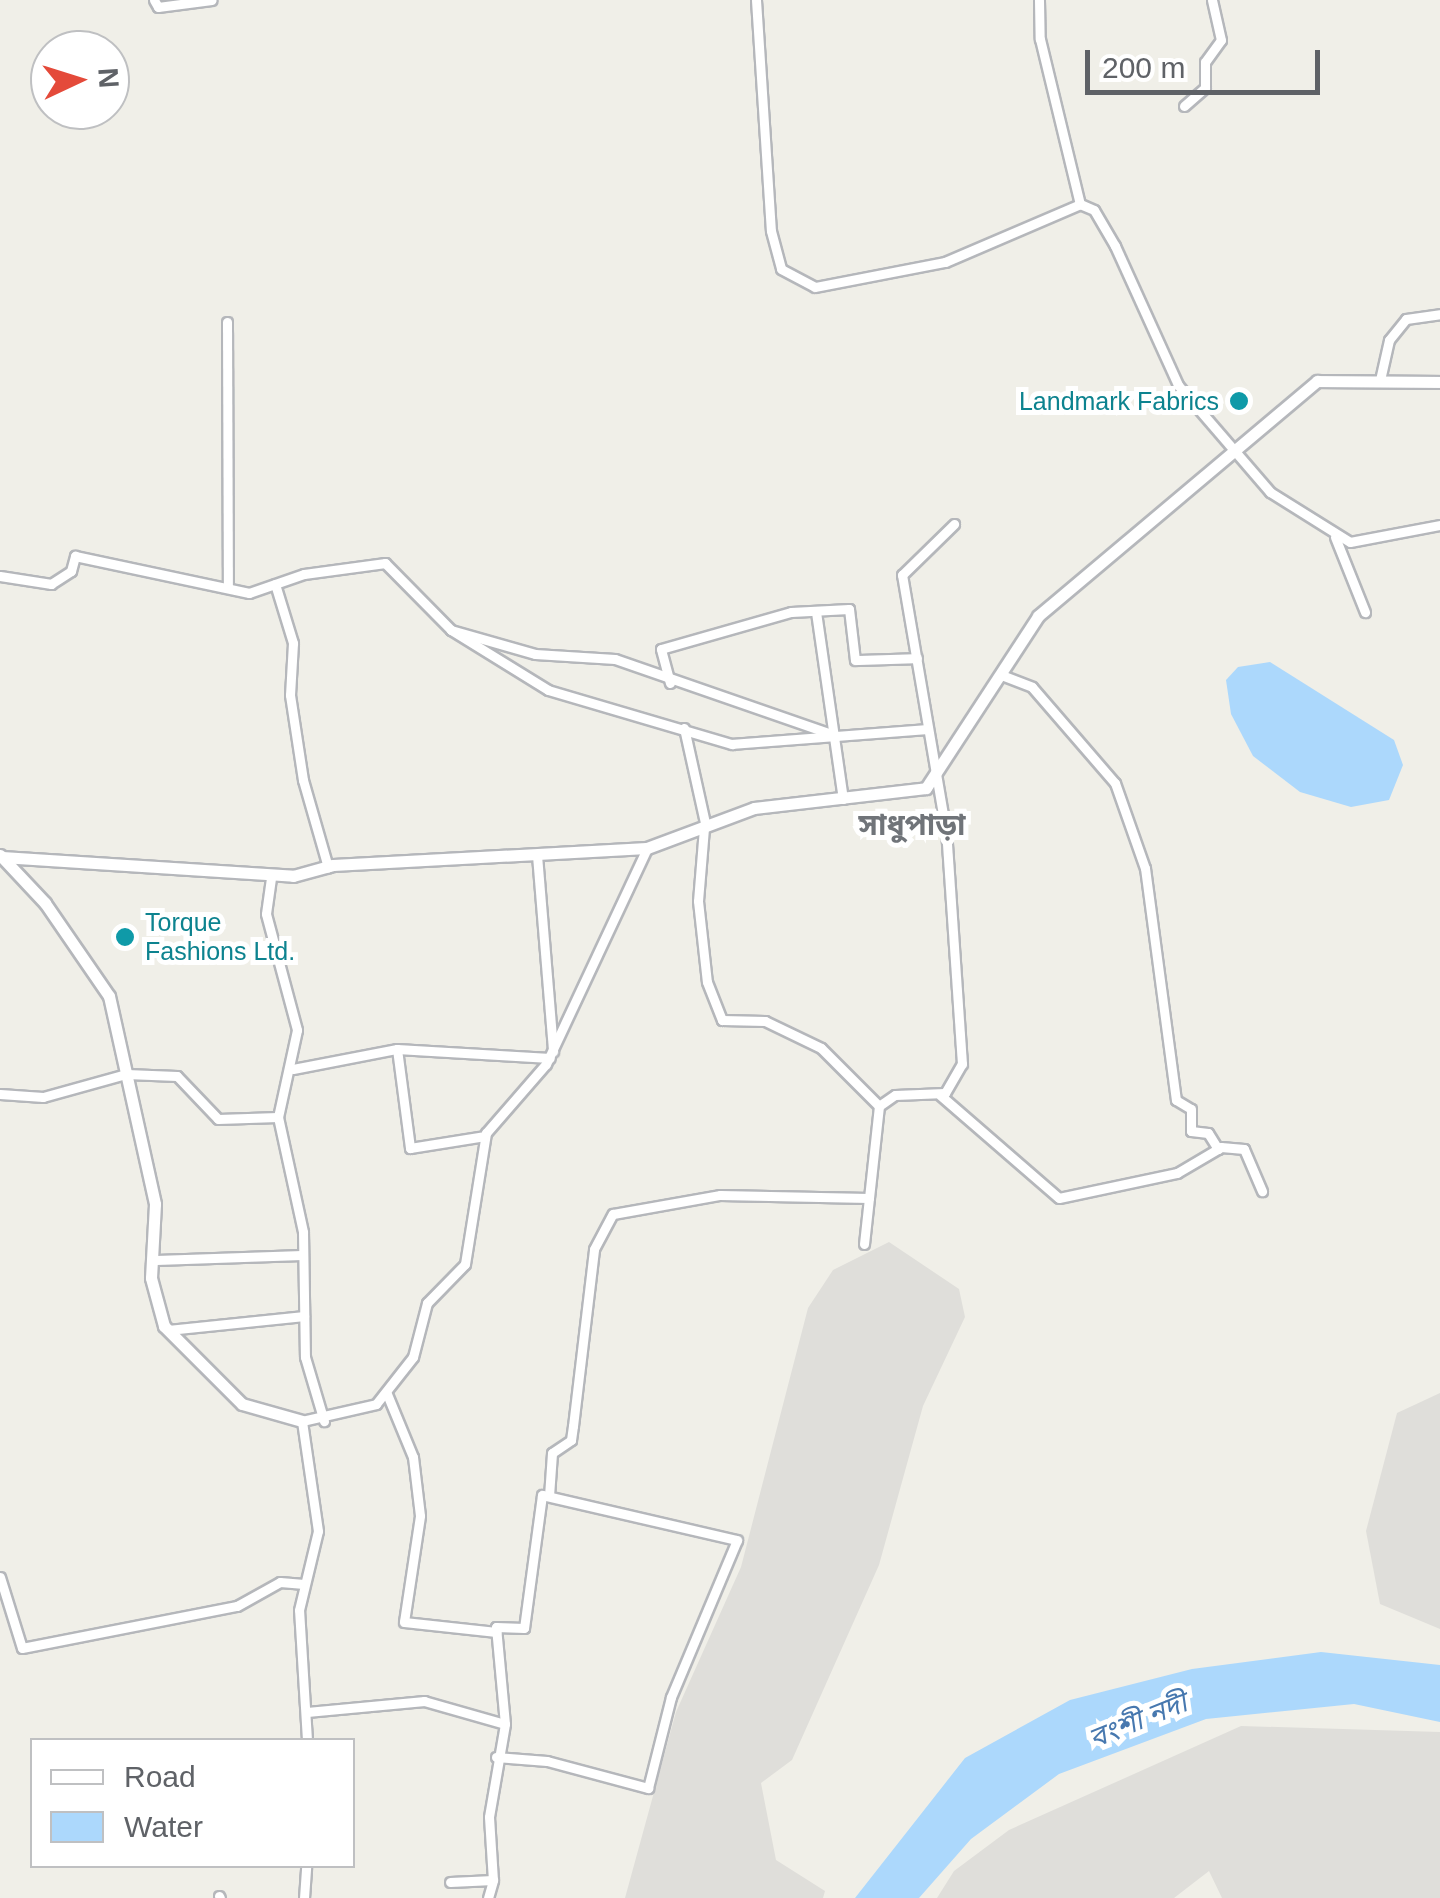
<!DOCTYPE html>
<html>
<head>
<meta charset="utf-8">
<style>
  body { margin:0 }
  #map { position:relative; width:1440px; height:1898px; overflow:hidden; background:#f0efe8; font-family:Helvetica,"Noto Sans Bengali",sans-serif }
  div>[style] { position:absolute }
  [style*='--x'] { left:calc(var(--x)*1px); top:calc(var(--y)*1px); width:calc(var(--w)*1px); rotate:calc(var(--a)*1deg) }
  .industrial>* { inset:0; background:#dfdeda }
  .water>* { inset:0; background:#acd8fc }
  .roads { filter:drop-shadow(2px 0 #b5b7bb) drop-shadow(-2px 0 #b5b7bb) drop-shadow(0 2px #b5b7bb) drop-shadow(0 -2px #b5b7bb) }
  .minor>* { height:9px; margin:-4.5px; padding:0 4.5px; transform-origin:4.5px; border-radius:4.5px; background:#fff }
  .tertiary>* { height:11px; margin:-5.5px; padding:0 5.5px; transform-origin:5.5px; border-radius:5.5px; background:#fff }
  .dots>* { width:28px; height:28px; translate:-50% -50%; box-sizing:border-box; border:5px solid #fff; border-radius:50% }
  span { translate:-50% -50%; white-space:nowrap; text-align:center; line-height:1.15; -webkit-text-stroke:10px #fff; paint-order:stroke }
  .culture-label { font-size:25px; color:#0d838f }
  .right { translate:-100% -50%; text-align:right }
  .left { translate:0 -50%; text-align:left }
  .water-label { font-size:28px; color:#4778af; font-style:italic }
  .quarter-label { font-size:30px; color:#707479; font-weight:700 }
  .legend { position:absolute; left:30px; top:1738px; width:325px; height:130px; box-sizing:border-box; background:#fff; border:2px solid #bfc0c2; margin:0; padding:12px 18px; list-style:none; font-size:30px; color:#5f6267 }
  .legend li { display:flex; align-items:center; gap:20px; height:50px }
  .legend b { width:50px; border:2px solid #bfc0c2 }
  .north { position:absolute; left:30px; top:30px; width:100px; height:100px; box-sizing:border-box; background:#fff; border:2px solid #bfc0c2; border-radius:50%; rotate:86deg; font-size:28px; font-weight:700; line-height:40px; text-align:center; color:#5f6267 }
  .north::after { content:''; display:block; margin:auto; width:35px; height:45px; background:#e44a3a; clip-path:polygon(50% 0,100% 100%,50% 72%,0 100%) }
  .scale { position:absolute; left:1085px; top:50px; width:235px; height:45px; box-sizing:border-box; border:5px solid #5f6267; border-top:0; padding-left:12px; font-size:30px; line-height:35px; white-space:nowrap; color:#5f6267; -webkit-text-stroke:8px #fff; paint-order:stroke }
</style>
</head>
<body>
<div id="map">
  <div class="industrial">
    <i style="clip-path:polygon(889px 1242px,959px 1289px,965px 1317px,923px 1406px,879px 1565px,792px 1760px,761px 1783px,776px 1860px,825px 1891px,823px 1898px,625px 1898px,676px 1712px,741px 1567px,808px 1308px,833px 1270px)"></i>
    <i style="clip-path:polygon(1440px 1393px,1440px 1629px,1380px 1604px,1366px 1531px,1397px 1413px)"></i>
    <i style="clip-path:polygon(1241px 1726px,1440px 1732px,1440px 1898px,1222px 1898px,1209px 1871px,1174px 1898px,937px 1898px,954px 1871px,1009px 1830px)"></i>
  </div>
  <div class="water">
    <i style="clip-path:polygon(1270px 662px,1394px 740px,1403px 765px,1389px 800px,1351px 807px,1300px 792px,1253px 756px,1231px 714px,1226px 680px,1238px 667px)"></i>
    <i style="clip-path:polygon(1321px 1652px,1440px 1665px,1440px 1722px,1354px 1704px,1206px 1719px,1059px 1774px,971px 1839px,919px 1898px,855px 1898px,965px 1758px,1070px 1700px,1192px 1669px)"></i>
  </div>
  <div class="roads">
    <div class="minor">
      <i style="--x:154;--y:0;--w:8;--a:60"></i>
      <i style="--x:158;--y:7;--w:54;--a:-7.4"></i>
      <i style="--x:756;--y:0;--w:231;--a:86.3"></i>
      <i style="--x:771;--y:231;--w:39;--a:75"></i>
      <i style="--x:781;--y:269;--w:38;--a:28"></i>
      <i style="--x:815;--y:287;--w:132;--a:-10.9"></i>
      <i style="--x:945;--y:262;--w:147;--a:-23.2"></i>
      <i style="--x:1080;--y:204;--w:15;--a:23"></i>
      <i style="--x:1094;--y:210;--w:42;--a:59.7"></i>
      <i style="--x:1115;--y:246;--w:153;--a:65.6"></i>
      <i style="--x:1178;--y:385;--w:141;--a:49.3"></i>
      <i style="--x:1270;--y:492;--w:94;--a:32"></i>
      <i style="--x:1350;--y:542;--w:92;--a:-10.7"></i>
      <i style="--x:1039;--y:0;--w:39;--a:89"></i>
      <i style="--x:1040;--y:39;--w:170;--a:76.4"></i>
      <i style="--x:1184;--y:106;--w:28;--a:-41"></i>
      <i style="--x:1205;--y:88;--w:26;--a:-90"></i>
      <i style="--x:1205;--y:62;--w:27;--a:-54"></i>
      <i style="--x:1221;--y:40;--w:41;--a:-102.7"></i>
      <i style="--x:227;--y:322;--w:266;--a:89.8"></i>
      <i style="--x:1380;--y:380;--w:41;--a:-77.3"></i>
      <i style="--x:1389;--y:340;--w:27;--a:-51"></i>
      <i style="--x:1406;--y:319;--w:34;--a:-8"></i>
      <i style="--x:1335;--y:537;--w:81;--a:68.2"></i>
      <i style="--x:0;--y:576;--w:52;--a:8.9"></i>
      <i style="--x:51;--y:584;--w:24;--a:-33"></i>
      <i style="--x:71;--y:571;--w:16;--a:-75"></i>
      <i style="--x:75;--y:556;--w:178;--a:12"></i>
      <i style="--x:249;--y:593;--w:58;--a:-19.1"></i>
      <i style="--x:304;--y:574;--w:82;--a:-7.7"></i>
      <i style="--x:385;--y:563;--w:94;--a:45.4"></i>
      <i style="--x:451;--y:630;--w:87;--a:15.9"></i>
      <i style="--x:535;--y:654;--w:80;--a:3.6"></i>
      <i style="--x:615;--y:659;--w:235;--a:19.1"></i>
      <i style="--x:275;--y:584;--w:62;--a:73"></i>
      <i style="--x:293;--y:643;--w:52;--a:93.3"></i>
      <i style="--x:290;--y:695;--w:86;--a:81.3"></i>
      <i style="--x:303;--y:780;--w:91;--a:74"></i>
      <i style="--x:816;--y:612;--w:189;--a:81.8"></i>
      <i style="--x:451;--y:630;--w:114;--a:31.7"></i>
      <i style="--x:548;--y:690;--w:192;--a:16.4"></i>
      <i style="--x:732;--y:744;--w:195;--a:-4.4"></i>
      <i style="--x:1004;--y:676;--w:30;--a:21"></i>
      <i style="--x:1032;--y:687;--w:127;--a:49.2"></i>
      <i style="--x:1115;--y:783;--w:90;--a:70.6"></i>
      <i style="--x:1145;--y:868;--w:234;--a:82.4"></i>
      <i style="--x:1176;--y:1100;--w:17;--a:31"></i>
      <i style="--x:1191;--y:1109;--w:22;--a:90"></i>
      <i style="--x:1191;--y:1131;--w:17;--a:7"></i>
      <i style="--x:1208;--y:1133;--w:19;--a:58"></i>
      <i style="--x:670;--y:683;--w:35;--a:-105"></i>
      <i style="--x:661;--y:649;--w:135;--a:-15.9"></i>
      <i style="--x:791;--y:612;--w:58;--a:-3"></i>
      <i style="--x:849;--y:609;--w:51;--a:83.3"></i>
      <i style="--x:855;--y:660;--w:62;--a:-1.8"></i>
      <i style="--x:684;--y:728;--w:101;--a:77.5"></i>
      <i style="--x:704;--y:828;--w:73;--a:94.7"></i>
      <i style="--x:698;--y:901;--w:81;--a:83.7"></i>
      <i style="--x:707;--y:982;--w:41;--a:68.5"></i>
      <i style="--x:722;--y:1020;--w:43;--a:1.3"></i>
      <i style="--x:765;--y:1021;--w:62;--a:25.7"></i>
      <i style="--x:821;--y:1048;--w:82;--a:45"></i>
      <i style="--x:537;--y:855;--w:197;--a:85.3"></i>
      <i style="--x:271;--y:878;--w:36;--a:98"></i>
      <i style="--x:266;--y:914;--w:120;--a:75"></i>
      <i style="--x:297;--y:1030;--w:89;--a:102.3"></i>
      <i style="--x:397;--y:1049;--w:153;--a:3.4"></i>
      <i style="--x:293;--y:1069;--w:106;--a:-10.9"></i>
      <i style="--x:397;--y:1049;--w:100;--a:82.5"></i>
      <i style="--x:410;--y:1148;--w:76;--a:-9.1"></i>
      <i style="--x:0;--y:1094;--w:43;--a:4"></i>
      <i style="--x:43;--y:1097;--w:86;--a:-15.5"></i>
      <i style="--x:126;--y:1074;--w:51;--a:2.2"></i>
      <i style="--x:177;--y:1076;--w:59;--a:46.4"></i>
      <i style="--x:218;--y:1119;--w:60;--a:-1.9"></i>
      <i style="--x:278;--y:1117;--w:118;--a:77.7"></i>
      <i style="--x:303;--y:1232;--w:125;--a:89.1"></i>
      <i style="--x:305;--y:1357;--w:67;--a:73.5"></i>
      <i style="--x:940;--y:1095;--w:157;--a:40.9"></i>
      <i style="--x:1059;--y:1198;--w:121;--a:-12"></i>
      <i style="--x:1177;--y:1173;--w:51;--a:-30.6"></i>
      <i style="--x:1221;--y:1147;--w:23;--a:5"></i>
      <i style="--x:1244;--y:1149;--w:46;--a:66.8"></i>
      <i style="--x:864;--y:1244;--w:139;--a:-83.8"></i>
      <i style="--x:879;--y:1106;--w:19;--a:-35"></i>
      <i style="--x:895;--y:1095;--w:50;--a:-2.3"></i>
      <i style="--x:945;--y:1093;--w:34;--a:-60"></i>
      <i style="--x:962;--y:1064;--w:233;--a:-93.9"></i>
      <i style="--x:946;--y:832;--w:261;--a:-99.7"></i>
      <i style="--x:902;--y:575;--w:73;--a:-44.4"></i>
      <i style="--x:156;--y:1260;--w:146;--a:-2"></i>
      <i style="--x:168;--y:1330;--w:137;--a:-5.9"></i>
      <i style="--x:387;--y:1394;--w:68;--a:67.6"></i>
      <i style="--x:413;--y:1457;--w:59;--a:83.2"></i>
      <i style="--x:420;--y:1516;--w:107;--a:98.6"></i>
      <i style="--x:404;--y:1622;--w:93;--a:6.2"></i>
      <i style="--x:549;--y:1496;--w:43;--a:-86"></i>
      <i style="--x:552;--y:1453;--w:23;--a:-34"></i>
      <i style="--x:571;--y:1440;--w:14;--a:-82"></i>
      <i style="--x:573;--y:1426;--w:178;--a:-83.2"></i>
      <i style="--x:594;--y:1249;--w:40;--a:-62"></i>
      <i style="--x:613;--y:1214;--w:109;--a:-10.1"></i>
      <i style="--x:720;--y:1195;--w:149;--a:1.2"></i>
      <i style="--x:0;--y:1577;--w:74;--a:72.8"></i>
      <i style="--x:22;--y:1648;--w:219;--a:-11.1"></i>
      <i style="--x:237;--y:1606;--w:49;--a:-29.2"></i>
      <i style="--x:280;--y:1582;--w:24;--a:5"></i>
      <i style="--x:307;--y:1712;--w:118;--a:-5.4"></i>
      <i style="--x:424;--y:1701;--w:84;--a:15.9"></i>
      <i style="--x:505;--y:1724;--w:94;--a:99.8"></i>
      <i style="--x:489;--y:1817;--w:63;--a:86.4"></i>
      <i style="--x:493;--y:1880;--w:43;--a:177.3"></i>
      <i style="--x:307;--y:1740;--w:130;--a:-93.5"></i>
      <i style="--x:299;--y:1610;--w:81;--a:-76.5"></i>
      <i style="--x:318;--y:1531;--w:111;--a:-98.3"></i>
      <i style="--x:302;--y:1421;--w:76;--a:-12.9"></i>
      <i style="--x:376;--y:1404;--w:60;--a:-51.8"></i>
      <i style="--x:413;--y:1357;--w:56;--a:-75.5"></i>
      <i style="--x:427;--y:1303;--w:54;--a:-45.7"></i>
      <i style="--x:465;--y:1264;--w:133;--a:-80.9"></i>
      <i style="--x:486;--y:1133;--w:91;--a:-49"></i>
      <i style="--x:546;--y:1064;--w:238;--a:-64.9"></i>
      <i style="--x:496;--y:1757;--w:51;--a:4.5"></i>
      <i style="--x:547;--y:1761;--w:105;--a:15"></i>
      <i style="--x:648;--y:1788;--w:94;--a:-75.8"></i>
      <i style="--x:671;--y:1697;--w:170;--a:-67.2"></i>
      <i style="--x:737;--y:1540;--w:200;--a:-167"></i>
      <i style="--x:542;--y:1495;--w:134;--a:97.7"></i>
      <i style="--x:524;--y:1628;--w:28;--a:-178"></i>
      <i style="--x:496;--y:1627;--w:97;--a:84.7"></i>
      <i style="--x:219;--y:1896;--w:2;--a:63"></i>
      <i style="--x:304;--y:1898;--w:32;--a:-86"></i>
      <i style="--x:488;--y:1898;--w:19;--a:-74"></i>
    </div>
    <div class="tertiary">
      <i style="--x:0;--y:855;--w:66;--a:46.8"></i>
      <i style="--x:45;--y:903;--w:113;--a:55.5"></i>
      <i style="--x:109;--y:996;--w:213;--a:77.5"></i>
      <i style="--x:155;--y:1204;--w:74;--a:93.1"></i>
      <i style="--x:151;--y:1278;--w:50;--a:74.8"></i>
      <i style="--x:164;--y:1326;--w:110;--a:45"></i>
      <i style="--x:242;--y:1404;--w:62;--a:15.8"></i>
      <i style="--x:2;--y:857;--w:292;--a:3.7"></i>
      <i style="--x:293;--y:876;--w:41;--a:-15.4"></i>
      <i style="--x:333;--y:865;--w:314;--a:-3.1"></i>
      <i style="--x:647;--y:848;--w:114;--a:-20.5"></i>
      <i style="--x:754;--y:808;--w:173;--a:-6.6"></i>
      <i style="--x:926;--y:788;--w:205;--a:-56.9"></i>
      <i style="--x:1038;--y:616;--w:365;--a:-40.1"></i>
      <i style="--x:1317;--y:381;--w:123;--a:0.5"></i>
    </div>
  </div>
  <div class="dots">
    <i style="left:1239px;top:401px;background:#0f9aa8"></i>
    <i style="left:125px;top:937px;background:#0f9aa8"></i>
  </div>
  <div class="culture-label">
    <span class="right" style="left:1219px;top:401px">Landmark Fabrics</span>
    <span class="left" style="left:145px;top:937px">Torque<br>Fashions Ltd.</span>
  </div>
  <div class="water-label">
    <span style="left:1138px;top:1721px;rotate:-22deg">বংশী নদী</span>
  </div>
  <div class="quarter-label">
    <span style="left:912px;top:825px">সাধুপাড়া</span>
  </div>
  <ul class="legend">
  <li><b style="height:12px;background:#fff"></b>Road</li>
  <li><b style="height:28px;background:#acd8fc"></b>Water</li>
  </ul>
  <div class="north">N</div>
  <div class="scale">200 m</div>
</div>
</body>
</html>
